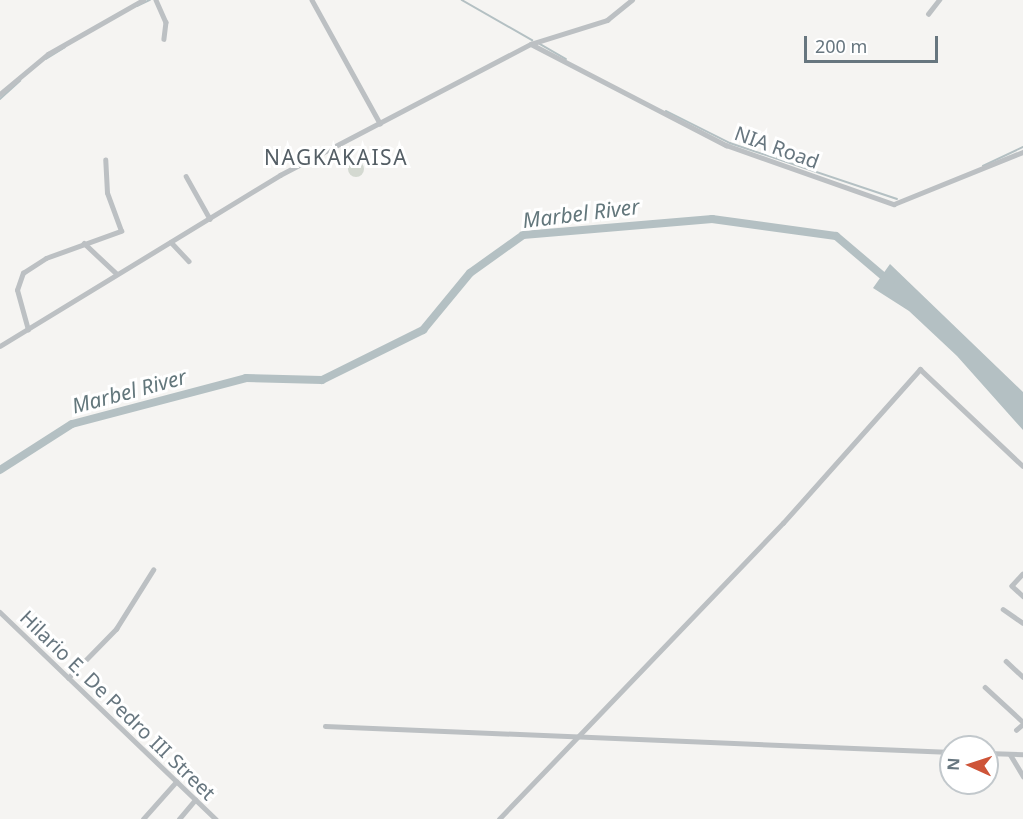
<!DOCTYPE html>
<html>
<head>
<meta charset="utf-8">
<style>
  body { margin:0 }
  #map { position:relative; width:1023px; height:819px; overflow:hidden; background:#f5f4f2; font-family:"Noto Sans",sans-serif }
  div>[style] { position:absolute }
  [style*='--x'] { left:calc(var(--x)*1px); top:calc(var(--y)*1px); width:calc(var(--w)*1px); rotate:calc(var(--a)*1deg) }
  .green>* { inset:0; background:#d4d9d1 }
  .round { border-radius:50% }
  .water>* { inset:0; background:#b4c0c3 }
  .stream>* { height:1.5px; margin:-0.75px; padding:0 0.75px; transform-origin:0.75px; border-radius:0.75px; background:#b4c0c3 }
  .river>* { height:8px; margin:-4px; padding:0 4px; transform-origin:4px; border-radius:4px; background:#b4c0c3 }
  .minor>* { height:4.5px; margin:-2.25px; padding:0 2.25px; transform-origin:2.25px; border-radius:2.25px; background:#bcc0c3 }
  span { translate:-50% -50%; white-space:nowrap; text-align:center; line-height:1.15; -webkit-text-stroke:6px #fff; paint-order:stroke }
  .street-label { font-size:20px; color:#67767f }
  .neighbourhood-label { font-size:21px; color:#545e65; letter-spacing:1.5px }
  .water-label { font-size:21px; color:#63777c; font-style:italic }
  .north { position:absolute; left:939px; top:735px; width:60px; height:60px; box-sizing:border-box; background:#fff; border:2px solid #c2c8cc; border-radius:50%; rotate:273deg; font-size:16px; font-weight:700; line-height:24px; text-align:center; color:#67767f }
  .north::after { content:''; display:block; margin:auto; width:21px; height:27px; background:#ce5438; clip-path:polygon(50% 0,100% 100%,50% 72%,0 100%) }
  .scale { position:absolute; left:804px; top:36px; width:134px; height:27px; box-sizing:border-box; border:3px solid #67767f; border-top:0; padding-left:8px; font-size:18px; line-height:21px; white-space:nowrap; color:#67767f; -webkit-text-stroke:4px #fff; paint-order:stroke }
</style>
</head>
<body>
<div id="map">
  <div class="green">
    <i class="round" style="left:348px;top:161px;width:16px;height:16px"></i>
  </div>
  <div class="water">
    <i style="clip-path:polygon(890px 264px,1023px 392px,1023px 430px,957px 356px,909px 311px,873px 288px)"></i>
  </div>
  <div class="stream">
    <i style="--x:462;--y:0;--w:81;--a:29.7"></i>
    <i style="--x:137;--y:6;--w:14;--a:-25"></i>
    <i style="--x:540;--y:44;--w:30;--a:30"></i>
    <i style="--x:46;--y:59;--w:22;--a:-32"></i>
    <i style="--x:0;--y:99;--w:27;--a:-42"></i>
    <i style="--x:666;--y:111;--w:72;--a:26.6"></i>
    <i style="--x:730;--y:143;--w:176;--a:18.5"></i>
    <i style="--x:983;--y:166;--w:44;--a:-25.4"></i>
  </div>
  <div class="river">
    <i style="--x:0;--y:470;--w:85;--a:-32.6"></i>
    <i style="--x:72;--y:424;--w:180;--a:-14.8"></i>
    <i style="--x:246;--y:378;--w:76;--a:1.5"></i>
    <i style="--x:322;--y:380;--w:113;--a:-26.3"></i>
    <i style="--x:423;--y:330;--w:74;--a:-50.5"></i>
    <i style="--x:470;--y:273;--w:65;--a:-35.6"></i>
    <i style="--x:523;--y:235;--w:190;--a:-4.8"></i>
    <i style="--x:712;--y:219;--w:125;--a:7.8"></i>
    <i style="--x:836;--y:236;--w:71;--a:40.4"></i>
  </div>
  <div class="minor">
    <i style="--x:156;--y:0;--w:24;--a:66"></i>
    <i style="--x:166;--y:22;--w:17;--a:97"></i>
    <i style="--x:312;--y:0;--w:141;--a:61.1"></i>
    <i style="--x:928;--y:14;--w:18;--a:-52"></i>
    <i style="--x:531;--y:44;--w:220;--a:27.4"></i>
    <i style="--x:726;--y:145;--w:178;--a:19.4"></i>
    <i style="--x:894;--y:204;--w:139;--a:-22"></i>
    <i style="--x:0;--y:94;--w:62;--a:-39.8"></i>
    <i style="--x:48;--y:54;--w:109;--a:-29.6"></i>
    <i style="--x:186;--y:176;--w:49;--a:60.8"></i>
    <i style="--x:171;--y:242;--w:26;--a:47"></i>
    <i style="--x:84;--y:243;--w:44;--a:43.2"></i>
    <i style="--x:28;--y:330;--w:41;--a:-105.4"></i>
    <i style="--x:17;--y:290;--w:18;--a:-71"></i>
    <i style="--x:23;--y:273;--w:27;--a:-33"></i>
    <i style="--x:46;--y:258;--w:80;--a:-19.8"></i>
    <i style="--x:121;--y:231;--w:40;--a:-110.2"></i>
    <i style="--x:107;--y:193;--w:33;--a:-93"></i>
    <i style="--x:0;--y:346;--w:328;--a:-31.4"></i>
    <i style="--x:280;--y:175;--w:283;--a:-27.6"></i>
    <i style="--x:531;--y:44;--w:80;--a:-17.5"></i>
    <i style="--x:607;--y:20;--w:32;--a:-39"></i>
    <i style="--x:1023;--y:574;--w:16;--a:133"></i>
    <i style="--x:1012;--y:586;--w:15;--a:42"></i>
    <i style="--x:1003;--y:609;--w:24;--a:35"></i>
    <i style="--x:0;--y:612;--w:299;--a:43.8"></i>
    <i style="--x:1006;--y:661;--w:23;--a:43"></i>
    <i style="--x:68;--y:678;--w:69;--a:-45.6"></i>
    <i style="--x:116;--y:629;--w:70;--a:-57.9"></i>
    <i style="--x:985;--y:687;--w:52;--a:42.6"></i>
    <i style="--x:325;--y:726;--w:627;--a:2.38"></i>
    <i style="--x:1016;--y:730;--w:9;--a:-41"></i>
    <i style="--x:987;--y:753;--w:36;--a:2"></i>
    <i style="--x:1010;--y:754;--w:26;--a:59"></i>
    <i style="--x:143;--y:819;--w:50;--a:-48.3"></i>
    <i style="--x:179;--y:819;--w:25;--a:-50"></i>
    <i style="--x:499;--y:819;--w:410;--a:-46.2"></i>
    <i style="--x:783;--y:523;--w:206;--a:-48.3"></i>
    <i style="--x:920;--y:369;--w:141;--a:43.3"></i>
  </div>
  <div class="street-label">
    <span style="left:777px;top:147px;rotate:20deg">NIA Road</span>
    <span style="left:118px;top:705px;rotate:44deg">Hilario E. De Pedro III Street</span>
  </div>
  <div class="neighbourhood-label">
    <span style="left:336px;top:157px">NAGKAKAISA</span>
  </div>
  <div class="water-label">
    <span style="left:581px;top:213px;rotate:-7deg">Marbel River</span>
    <span style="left:129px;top:391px;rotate:-15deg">Marbel River</span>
  </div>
  <div class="north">N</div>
  <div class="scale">200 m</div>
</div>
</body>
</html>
